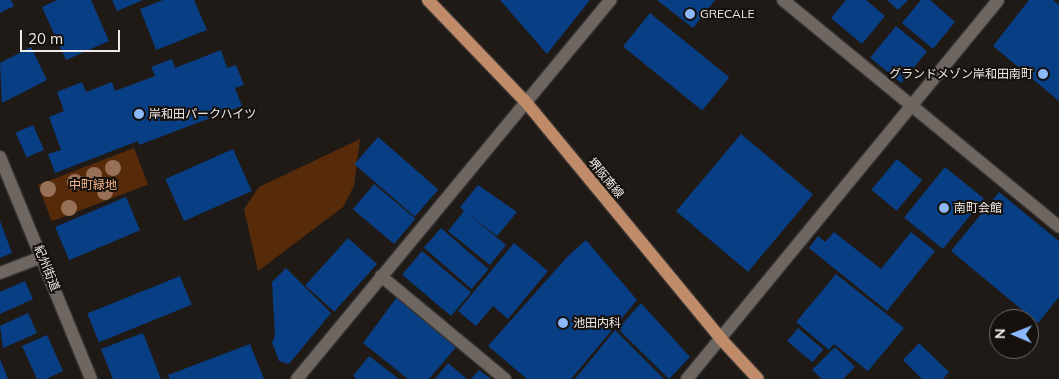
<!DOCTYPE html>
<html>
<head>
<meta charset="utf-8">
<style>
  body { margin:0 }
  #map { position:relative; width:1059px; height:379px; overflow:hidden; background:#201a17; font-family:Mulish,"Noto Sans JP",sans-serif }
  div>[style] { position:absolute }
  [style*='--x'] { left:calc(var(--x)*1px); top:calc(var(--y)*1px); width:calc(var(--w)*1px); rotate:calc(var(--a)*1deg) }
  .green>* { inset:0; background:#572b0a; transform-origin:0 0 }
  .building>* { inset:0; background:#083e84; transform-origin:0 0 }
  .roads { filter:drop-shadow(1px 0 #383432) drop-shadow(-1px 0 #383432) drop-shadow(0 1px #383432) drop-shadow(0 -1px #383432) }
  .minor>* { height:12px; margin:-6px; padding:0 6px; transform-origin:6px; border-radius:6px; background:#6d6661 }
  .major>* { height:12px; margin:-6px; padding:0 6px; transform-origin:6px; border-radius:6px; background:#c08b68 }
  .trees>* { width:16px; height:16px; margin:-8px; border-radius:50%; background:#977057 }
  .dots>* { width:14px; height:14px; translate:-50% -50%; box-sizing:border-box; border:2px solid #17110e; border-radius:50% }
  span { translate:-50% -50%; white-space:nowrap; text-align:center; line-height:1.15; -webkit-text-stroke:4px #17110e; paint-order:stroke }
  .poi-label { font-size:12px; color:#efeae8 }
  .left { translate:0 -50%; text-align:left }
  .right { translate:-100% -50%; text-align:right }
  .street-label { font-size:12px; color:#efeae8 }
  .park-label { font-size:12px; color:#f9b68c }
  .north { position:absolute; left:989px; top:309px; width:50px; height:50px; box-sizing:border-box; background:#17110e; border:1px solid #6d6865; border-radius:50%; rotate:271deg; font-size:14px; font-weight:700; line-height:20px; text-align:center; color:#efeae8 }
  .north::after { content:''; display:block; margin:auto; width:18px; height:22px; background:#8cb9fc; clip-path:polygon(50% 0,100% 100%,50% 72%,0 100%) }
  .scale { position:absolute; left:20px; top:30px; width:100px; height:22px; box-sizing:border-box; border:2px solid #efeae8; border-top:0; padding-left:6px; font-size:15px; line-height:18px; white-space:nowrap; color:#efeae8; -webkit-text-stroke:4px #17110e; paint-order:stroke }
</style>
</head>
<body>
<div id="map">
  <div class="green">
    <i style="clip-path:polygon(360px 139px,354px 186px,343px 207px,258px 271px,244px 209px,259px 187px)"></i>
    <i style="left:134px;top:148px;width:39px;height:103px;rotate:69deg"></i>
  </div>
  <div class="building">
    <i style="clip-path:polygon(0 0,11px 0,14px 6px,0 13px)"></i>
    <i style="clip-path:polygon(57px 0,91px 0,109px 41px,66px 60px,42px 7px)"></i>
    <i style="clip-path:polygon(112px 0,143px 0,117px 11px)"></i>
    <i style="clip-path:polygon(163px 0,194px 0,207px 30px,156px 50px,140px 9px)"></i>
    <i style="clip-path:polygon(500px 0,590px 0,547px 54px)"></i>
    <i style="clip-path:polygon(657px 0,715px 0,693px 28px)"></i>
    <i style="clip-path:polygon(846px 0,866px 0,885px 16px,862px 44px,831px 18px)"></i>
    <i style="clip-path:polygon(887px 0,908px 0,898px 10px)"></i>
    <i style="clip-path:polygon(921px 0,930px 0,955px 22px,933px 49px,902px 23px)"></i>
    <i style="clip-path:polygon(1029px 0,1053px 0,1059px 5px,1059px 101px,993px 46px)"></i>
    <i style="left:650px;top:13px;width:102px;height:43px;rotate:39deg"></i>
    <i style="left:896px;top:26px;width:40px;height:41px;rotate:39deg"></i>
    <i style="clip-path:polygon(31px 47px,47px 80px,2px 103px,0 63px)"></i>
    <i style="clip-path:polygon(221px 50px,227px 68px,236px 65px,244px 85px,235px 88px,242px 106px,139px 145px,138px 141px,55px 173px,48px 154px,61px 150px,49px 117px,64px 111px,57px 92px,82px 82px,86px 92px,112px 82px,115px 91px,155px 76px,151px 67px,172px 59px,175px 68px)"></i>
    <i style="left:33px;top:125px;width:27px;height:19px;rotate:66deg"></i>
    <i style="left:741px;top:134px;width:94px;height:101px;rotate:40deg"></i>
    <i style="left:378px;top:137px;width:80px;height:36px;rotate:41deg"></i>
    <i style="left:233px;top:149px;width:46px;height:74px;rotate:66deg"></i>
    <i style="left:897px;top:159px;width:33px;height:40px;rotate:40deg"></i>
    <i style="left:945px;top:167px;width:50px;height:65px;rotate:39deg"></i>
    <i style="left:374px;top:184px;width:54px;height:33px;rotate:40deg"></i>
    <i style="clip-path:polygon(478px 185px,517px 212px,497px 236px,469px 215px,506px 245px,490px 265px,448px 231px,464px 211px,460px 207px)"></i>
    <i style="clip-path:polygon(999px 192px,1059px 241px,1059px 297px,1038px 323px,951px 251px)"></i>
    <i style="left:126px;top:197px;width:36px;height:77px;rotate:67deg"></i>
    <i style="clip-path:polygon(0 221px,12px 253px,0 258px)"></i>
    <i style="left:441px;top:228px;width:63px;height:26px;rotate:41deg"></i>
    <i style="clip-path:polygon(834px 232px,881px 269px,911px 232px,935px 251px,887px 311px,809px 248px,818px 236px,825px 242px)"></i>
    <i style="left:348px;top:238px;width:39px;height:64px;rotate:42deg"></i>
    <i style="clip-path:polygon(586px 240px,637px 300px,571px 379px,527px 379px,488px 346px,568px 256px)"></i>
    <i style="clip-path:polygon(514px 243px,548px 271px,508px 319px,493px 306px,476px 326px,458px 311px)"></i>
    <i style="left:422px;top:251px;width:64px;height:31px;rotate:40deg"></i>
    <i style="clip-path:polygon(286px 268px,331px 313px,289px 364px,279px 361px,272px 342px,275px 336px,272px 282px)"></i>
    <i style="clip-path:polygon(836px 274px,904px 328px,868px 371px,834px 344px,829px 350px,796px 322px)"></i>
    <i style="left:180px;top:276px;width:31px;height:100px;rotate:68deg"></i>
    <i style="clip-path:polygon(25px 281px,33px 299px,0 314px,0 292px)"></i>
    <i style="clip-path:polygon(397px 297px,457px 346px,429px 379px,408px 379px,363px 343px)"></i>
    <i style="clip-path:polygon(641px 303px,690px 357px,669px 379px,618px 329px)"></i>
    <i style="clip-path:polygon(28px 313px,37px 333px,3px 348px,0 326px)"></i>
    <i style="left:798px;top:328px;width:33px;height:17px;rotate:40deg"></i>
    <i style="clip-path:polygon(615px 330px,664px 379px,575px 379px)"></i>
    <i style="clip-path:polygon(143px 333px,161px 379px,113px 379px,101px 349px)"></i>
    <i style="clip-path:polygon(47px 335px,63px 371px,46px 379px,37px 379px,22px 346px)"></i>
    <i style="clip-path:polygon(919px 343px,949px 372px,943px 379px,922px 379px,903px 360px)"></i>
    <i style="clip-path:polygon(250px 344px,264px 379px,170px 379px,168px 375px)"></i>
    <i style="clip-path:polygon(835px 347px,855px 367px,843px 379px,822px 379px,812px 370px)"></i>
    <i style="clip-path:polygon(369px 356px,399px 379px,357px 379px,353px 376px)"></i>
    <i style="clip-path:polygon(0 359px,8px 379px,0 379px)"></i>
    <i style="clip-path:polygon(448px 363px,467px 379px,435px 379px)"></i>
    <i style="clip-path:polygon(479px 370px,491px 379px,471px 379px)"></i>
  </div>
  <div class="roads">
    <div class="minor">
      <i style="--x:783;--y:0;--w:357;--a:39.4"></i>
      <i style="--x:0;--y:157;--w:240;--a:67.7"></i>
      <i style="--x:0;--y:273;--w:45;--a:-20.9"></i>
      <i style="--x:381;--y:276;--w:161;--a:39.7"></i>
      <i style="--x:297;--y:379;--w:492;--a:-50.4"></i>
      <i style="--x:687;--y:379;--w:490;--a:-50.6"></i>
    </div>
    <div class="major">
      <i style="--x:428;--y:0;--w:140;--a:46.2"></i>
      <i style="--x:525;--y:101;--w:308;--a:50.5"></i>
      <i style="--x:721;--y:339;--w:54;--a:47.2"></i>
    </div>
  </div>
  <div class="trees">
    <i style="left:113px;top:168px"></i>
    <i style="left:94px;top:175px"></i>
    <i style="left:75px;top:182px"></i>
    <i style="left:48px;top:189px"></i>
    <i style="left:105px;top:192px"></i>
    <i style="left:69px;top:208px"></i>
  </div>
  <div class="dots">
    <i style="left:690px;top:14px;background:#8cb9fc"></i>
    <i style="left:1043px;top:74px;background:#8cb9fc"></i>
    <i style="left:139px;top:114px;background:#8cb9fc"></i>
    <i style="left:944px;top:208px;background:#8cb9fc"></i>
    <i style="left:563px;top:323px;background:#8cb9fc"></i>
  </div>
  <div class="poi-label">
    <span class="left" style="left:700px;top:14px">GRECALE</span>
    <span class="right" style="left:1033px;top:74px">グランドメゾン岸和田南町</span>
    <span class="left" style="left:149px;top:114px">岸和田パークハイツ</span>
    <span class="left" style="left:954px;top:208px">南町会館</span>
    <span class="left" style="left:573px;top:323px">池田内科</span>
  </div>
  <div class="street-label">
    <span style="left:606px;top:178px;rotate:50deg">堺阪南線</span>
    <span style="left:47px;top:268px;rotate:68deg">紀州街道</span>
  </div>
  <div class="park-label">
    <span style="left:93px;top:185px">中町緑地</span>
  </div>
  <div class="north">N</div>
  <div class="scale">20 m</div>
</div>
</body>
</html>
